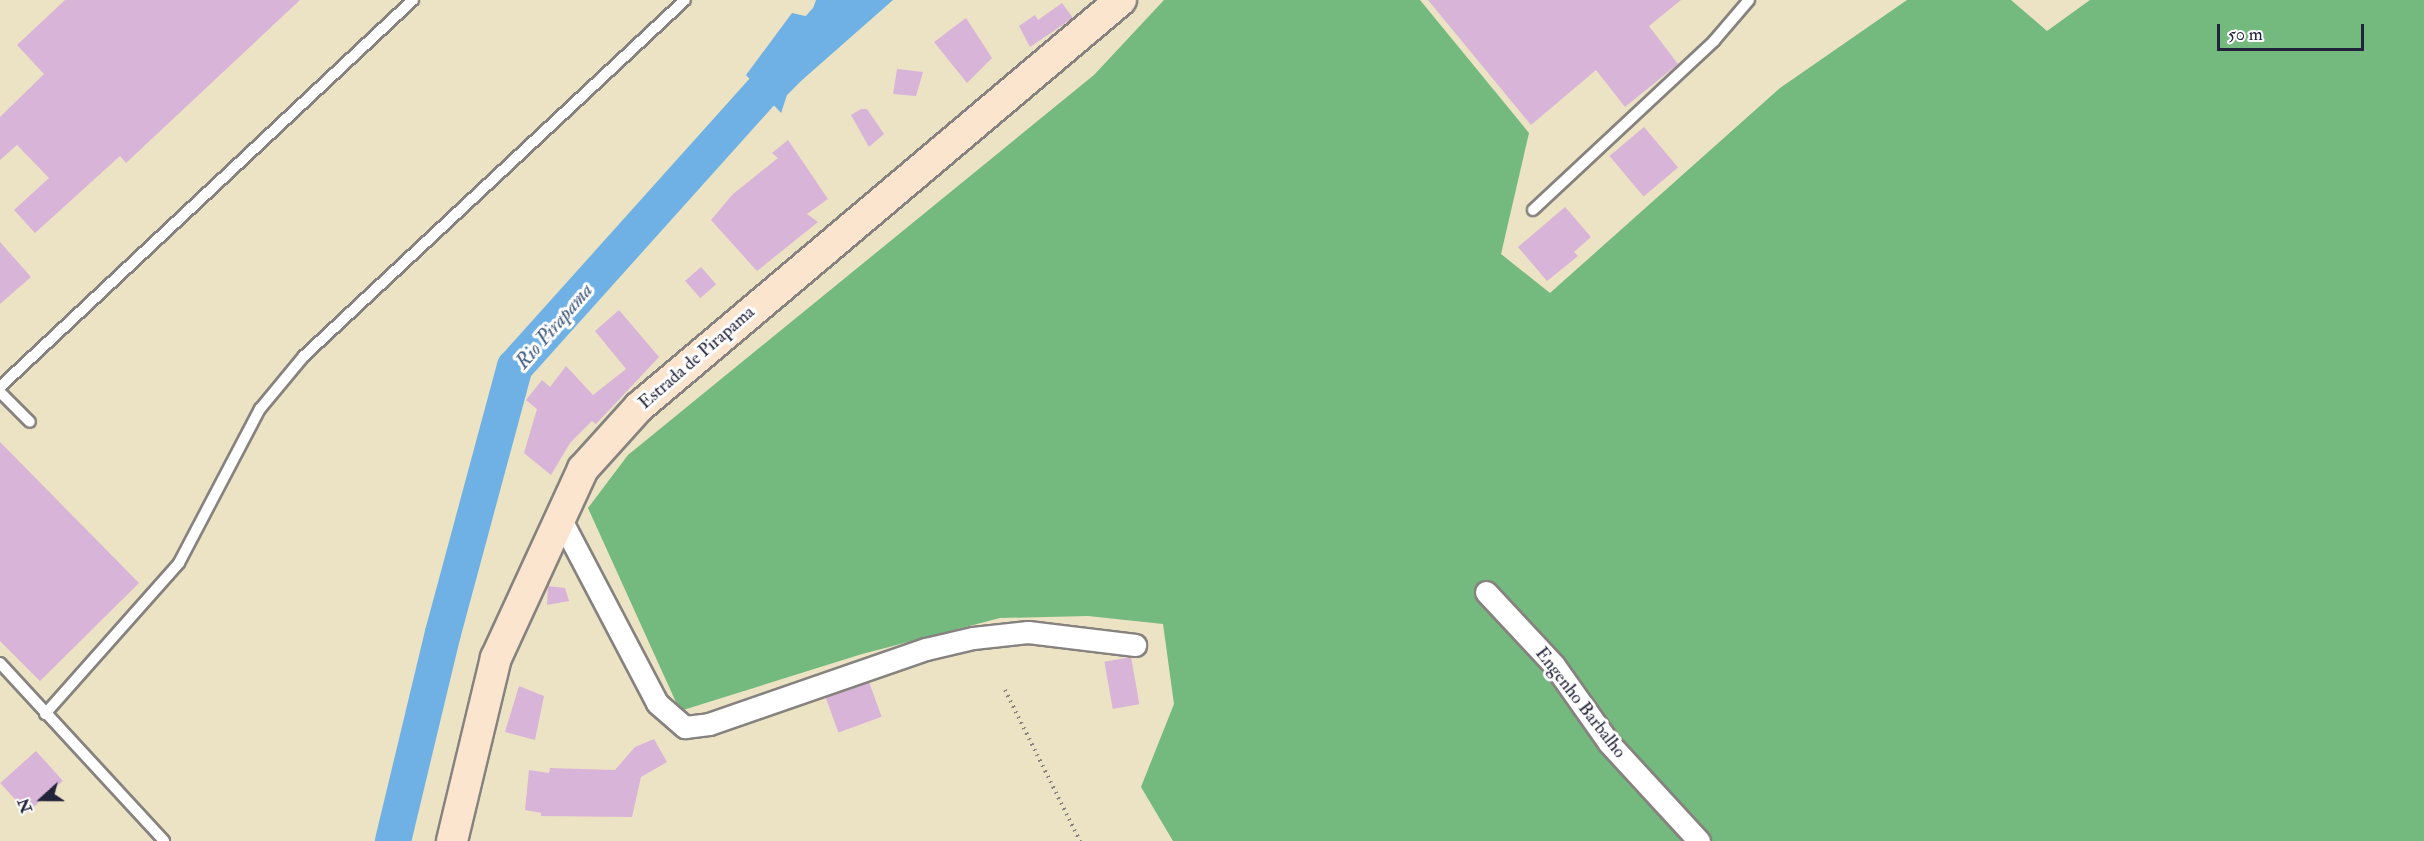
<!DOCTYPE html>
<html>
<head>
<meta charset="utf-8">
<style>
  body { margin:0 }
  #map { position:relative; width:2424px; height:841px; overflow:hidden; background:#ebe3c3; font-family:"IM FELL Double Pica",serif }
  div>[style] { position:absolute }
  [style*='--x'] { left:calc(var(--x)*1px); top:calc(var(--y)*1px); width:calc(var(--w)*1px); rotate:calc(var(--a)*1deg) }
  .forest>* { inset:0; background:#74b97e }
  .water>* { inset:0; background:#6fb1e4 }
  .river>* { height:36px; margin:-18px; padding:0 18px; transform-origin:18px; border-radius:18px; background:#6fb1e4 }
  .building>* { inset:0; background:#d8b4d8; transform-origin:0 0 }
  .path>* { height:4px; margin-top:-2px; transform-origin:0; background:repeating-linear-gradient(90deg,#86827f 0 1.5px,transparent 0 6px) }
  .roads { filter:drop-shadow(2px 0 #86827f) drop-shadow(-2px 0 #86827f) drop-shadow(0 2px #86827f) drop-shadow(0 -2px #86827f) }
  .lane>* { height:10px; margin:-5px; padding:0 5px; transform-origin:5px; border-radius:5px; background:#fff }
  .street>* { height:21px; margin:-10.5px; padding:0 10.5px; transform-origin:10.5px; border-radius:10.5px; background:#fff }
  .secondary>* { height:30px; margin:-15px; padding:0 15px; transform-origin:15px; border-radius:15px; background:#fce5cf }
  span { translate:-50% -50%; white-space:nowrap; text-align:center; line-height:1.15; -webkit-text-stroke:6px #fff; paint-order:stroke }
  .street-label { font-size:18px; color:#22223b }
  .water-label { font-size:20px; color:#415b7f; font-style:italic }
  .north { position:absolute; left:12px; top:769px; width:60px; height:60px; -webkit-text-stroke:4px #fff; paint-order:stroke; rotate:249deg; font-size:16px; font-weight:700; line-height:24px; text-align:center; color:#22223b }
  .north::after { content:''; display:block; margin:auto; width:21px; height:27px; background:#22223b; clip-path:polygon(50% 0,100% 100%,50% 72%,0 100%) }
  .scale { position:absolute; left:2217px; top:24px; width:147px; height:27px; box-sizing:border-box; border:3px solid #22223b; border-top:0; padding-left:8px; font-size:18px; line-height:21px; white-space:nowrap; color:#22223b; -webkit-text-stroke:4px #fff; paint-order:stroke }
</style>
</head>
<body>
<div id="map">
  <div class="forest">
    <i style="clip-path:polygon(1164px 0,1420px 0,1529px 133px,1501px 254px,1550px 293px,1780px 88px,1907px 0,2011px 0,2047px 31px,2090px 0,2424px 0,2424px 841px,1173px 841px,1141px 787px,1174px 704px,1163px 624px,1088px 616px,1000px 618px,862px 654px,680px 711px,588px 508px,628px 455px,1094px 75px)"></i>
  </div>
  <div class="water">
    <i style="clip-path:polygon(816px 0,893px 0,801px 81px,787px 95px,781px 113px,746px 75px,792px 13px,810px 17px)"></i>
  </div>
  <div class="river">
    <i style="--x:393;--y:841;--w:214;--a:-76.5"></i>
    <i style="--x:443;--y:633;--w:276;--a:-74.9"></i>
    <i style="--x:515;--y:367;--w:493;--a:-48.1"></i>
  </div>
  <div class="building">
    <i style="clip-path:polygon(65px 0,300px 0,126px 163px,120px 156px,35px 233px,14px 210px,49px 178px,17px 145px,0 160px,0 117px,44px 74px,17px 45px)"></i>
    <i style="clip-path:polygon(1428px 0,1681px 0,1649px 26px,1678px 64px,1625px 107px,1596px 70px,1531px 125px)"></i>
    <i style="clip-path:polygon(1062px 3px,1073px 18px,1030px 47px,1019px 26px,1035px 15px,1038px 20px)"></i>
    <i style="clip-path:polygon(966px 18px,992px 58px,967px 83px,934px 42px)"></i>
    <i style="clip-path:polygon(897px 69px,923px 72px,916px 96px,893px 94px)"></i>
    <i style="clip-path:polygon(861px 109px,867px 109px,884px 134px,869px 147px,851px 115px)"></i>
    <i style="left:1644px;top:127px;width:53px;height:45px;rotate:50deg"></i>
    <i style="clip-path:polygon(788px 140px,828px 199px,807px 214px,818px 222px,757px 271px,711px 220px,733px 194px,778px 158px,772px 153px)"></i>
    <i style="clip-path:polygon(1565px 207px,1591px 237px,1574px 252px,1578px 256px,1547px 281px,1518px 247px)"></i>
    <i style="clip-path:polygon(0 242px,31px 277px,0 304px)"></i>
    <i style="left:701px;top:267px;width:23px;height:21px;rotate:49deg"></i>
    <i style="clip-path:polygon(619px 310px,659px 357px,596px 424px,592px 421px,570px 443px,551px 475px,524px 453px,537px 409px,526px 400px,542px 380px,550px 387px,566px 366px,593px 395px,626px 369px,595px 331px)"></i>
    <i style="clip-path:polygon(0 442px,139px 583px,40px 681px,0 641px)"></i>
    <i style="clip-path:polygon(548px 586px,565px 588px,569px 601px,547px 605px)"></i>
    <i style="left:1131px;top:657px;width:48px;height:27px;rotate:80deg"></i>
    <i style="left:869px;top:682px;width:37px;height:46px;rotate:70deg"></i>
    <i style="clip-path:polygon(519px 686px,544px 696px,535px 740px,505px 732px)"></i>
    <i style="clip-path:polygon(654px 739px,667px 762px,641px 777px,632px 817px,541px 816px,541px 813px,525px 810px,529px 770px,549px 773px,550px 768px,615px 770px,635px 747px)"></i>
    <i style="left:36px;top:751px;width:40px;height:48px;rotate:48deg"></i>
  </div>
  <div class="path">
    <i style="--x:1005;--y:690;--w:169;--a:63.6"></i>
  </div>
  <div class="roads">
    <div class="lane">
      <i style="--x:1533;--y:210;--w:248;--a:-43"></i>
      <i style="--x:1714;--y:41;--w:54;--a:-49.5"></i>
      <i style="--x:0;--y:387;--w:566;--a:-43.14"></i>
      <i style="--x:0;--y:392;--w:42;--a:45"></i>
      <i style="--x:0;--y:663;--w:242;--a:47.3"></i>
      <i style="--x:45;--y:714;--w:202;--a:-48.4"></i>
      <i style="--x:179;--y:563;--w:174;--a:-62.3"></i>
      <i style="--x:260;--y:409;--w:69;--a:-50.3"></i>
      <i style="--x:304;--y:356;--w:521;--a:-43.06"></i>
    </div>
    <div class="street">
      <i style="--x:559;--y:516;--w:211;--a:62.3"></i>
      <i style="--x:657;--y:703;--w:37;--a:41"></i>
      <i style="--x:685;--y:727;--w:24;--a:-7"></i>
      <i style="--x:709;--y:724;--w:230;--a:-19.1"></i>
      <i style="--x:926;--y:649;--w:48;--a:-13.2"></i>
      <i style="--x:973;--y:638;--w:55;--a:-6.2"></i>
      <i style="--x:1028;--y:632;--w:108;--a:6.9"></i>
      <i style="--x:1486;--y:592;--w:100;--a:47"></i>
      <i style="--x:1554;--y:665;--w:95;--a:54.8"></i>
      <i style="--x:1609;--y:743;--w:133;--a:47.4"></i>
    </div>
    <div class="secondary">
      <i style="--x:452;--y:841;--w:188;--a:-76.5"></i>
      <i style="--x:496;--y:658;--w:208;--a:-65.3"></i>
      <i style="--x:583;--y:469;--w:84;--a:-47.9"></i>
      <i style="--x:639;--y:407;--w:631;--a:-40.18"></i>
    </div>
  </div>
  <div class="street-label">
    <span style="left:697px;top:358px;rotate:-41deg">Estrada de Pirapama</span>
    <span style="left:1580px;top:703px;rotate:52deg">Engenho Barbalho</span>
  </div>
  <div class="water-label">
    <span style="left:554px;top:326px;rotate:-49deg">Rio Pirapama</span>
  </div>
  <div class="north">N</div>
  <div class="scale">50 m</div>
</div>
</body>
</html>
